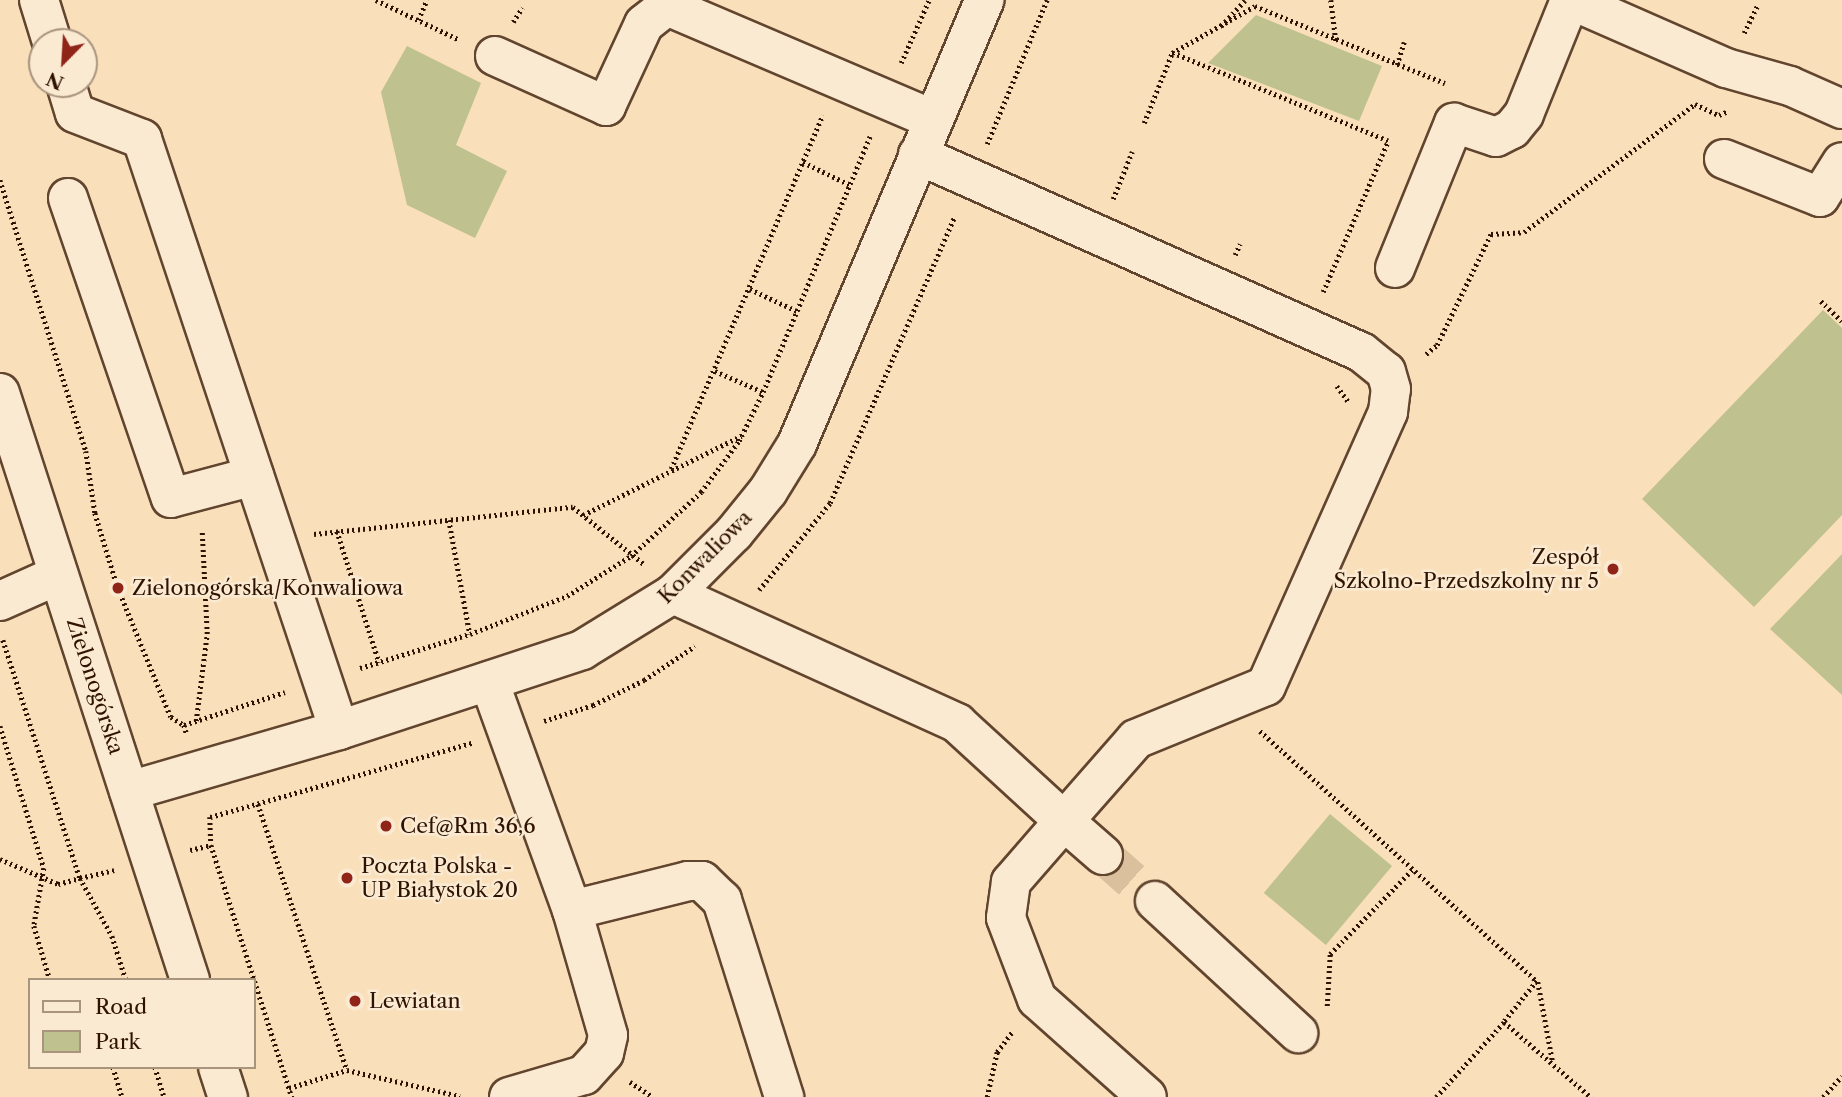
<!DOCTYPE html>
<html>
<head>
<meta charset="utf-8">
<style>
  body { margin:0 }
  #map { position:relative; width:1842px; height:1097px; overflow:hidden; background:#f9dfba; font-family:"Libre Caslon Text",serif }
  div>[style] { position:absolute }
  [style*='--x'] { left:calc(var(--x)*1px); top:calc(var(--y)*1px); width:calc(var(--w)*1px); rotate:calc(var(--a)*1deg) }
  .green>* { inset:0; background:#bfc18f; transform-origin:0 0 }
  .minor-tunnel>* { height:38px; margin-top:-19px; transform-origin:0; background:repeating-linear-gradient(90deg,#dbc09e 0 38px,transparent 0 57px) }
  .path>* { height:4.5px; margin-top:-2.25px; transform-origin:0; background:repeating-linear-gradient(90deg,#2f1200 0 2px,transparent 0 5.5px) }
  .roads { filter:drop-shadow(2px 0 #62452e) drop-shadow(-2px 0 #62452e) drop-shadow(0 2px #62452e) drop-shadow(0 -2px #62452e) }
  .minor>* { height:38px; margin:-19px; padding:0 19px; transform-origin:19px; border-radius:19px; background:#fbead2 }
  .dots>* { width:19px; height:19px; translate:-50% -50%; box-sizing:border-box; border:4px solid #fbead2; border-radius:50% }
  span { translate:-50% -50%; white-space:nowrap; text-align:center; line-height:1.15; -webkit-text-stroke:5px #fbead2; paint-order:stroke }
  .street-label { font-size:21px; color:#2f1200 }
  .poi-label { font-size:21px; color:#2f1200 }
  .right { translate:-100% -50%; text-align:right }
  .left { translate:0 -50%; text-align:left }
  .legend { position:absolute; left:28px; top:978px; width:228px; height:91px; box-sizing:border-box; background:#fbead2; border:2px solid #a9947e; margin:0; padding:9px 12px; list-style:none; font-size:21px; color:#2f1200 }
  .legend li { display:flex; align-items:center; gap:14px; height:35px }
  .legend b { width:35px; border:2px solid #a9947e }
  .north { position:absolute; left:28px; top:28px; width:70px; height:70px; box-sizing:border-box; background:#fbead2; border:2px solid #a9947e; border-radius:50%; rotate:204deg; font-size:19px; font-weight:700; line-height:28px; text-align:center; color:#2f1200 }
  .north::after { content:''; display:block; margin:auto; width:24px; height:32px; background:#8f2418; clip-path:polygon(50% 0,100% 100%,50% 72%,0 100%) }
</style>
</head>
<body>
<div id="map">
  <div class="green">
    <i style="clip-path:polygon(1256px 15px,1382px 66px,1359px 121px,1208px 63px)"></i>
    <i style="clip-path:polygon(407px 46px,481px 83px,456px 145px,507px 171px,475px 238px,407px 205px,381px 92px)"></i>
    <i style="clip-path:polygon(1823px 310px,1842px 328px,1842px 515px,1754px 607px,1642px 499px)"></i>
    <i style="clip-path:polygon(1842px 554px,1842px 695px,1770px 629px)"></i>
    <i style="left:1330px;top:814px;width:81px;height:103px;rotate:40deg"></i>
  </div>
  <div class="minor-tunnel">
    <i style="--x:1103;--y:855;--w:69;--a:41.5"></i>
  </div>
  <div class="path">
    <i style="--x:376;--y:0;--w:93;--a:25.5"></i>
    <i style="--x:1331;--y:0;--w:41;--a:83"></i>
    <i style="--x:418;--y:20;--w:22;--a:-66"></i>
    <i style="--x:513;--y:22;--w:17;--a:-57"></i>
    <i style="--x:1221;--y:26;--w:35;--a:-47"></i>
    <i style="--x:1744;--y:33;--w:30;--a:-64"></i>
    <i style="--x:901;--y:63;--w:69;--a:-66"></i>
    <i style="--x:1397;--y:65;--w:24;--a:-73"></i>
    <i style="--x:1144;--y:123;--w:75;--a:-68.2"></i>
    <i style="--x:987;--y:144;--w:156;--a:-67.4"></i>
    <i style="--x:803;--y:162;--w:52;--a:26.1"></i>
    <i style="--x:0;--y:180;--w:284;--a:72.4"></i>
    <i style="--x:86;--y:451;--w:63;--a:81.7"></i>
    <i style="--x:95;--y:513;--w:78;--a:73"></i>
    <i style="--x:118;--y:588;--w:139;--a:67.7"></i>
    <i style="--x:171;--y:717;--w:15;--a:32"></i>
    <i style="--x:184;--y:725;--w:10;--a:73"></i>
    <i style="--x:1113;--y:199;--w:51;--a:-68"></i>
    <i style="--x:1235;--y:255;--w:12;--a:-66"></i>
    <i style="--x:750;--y:289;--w:52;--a:25.1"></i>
    <i style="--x:1323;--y:292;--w:164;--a:-66.7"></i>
    <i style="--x:1388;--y:141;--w:233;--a:-157.8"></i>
    <i style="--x:1172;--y:53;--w:95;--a:-29.5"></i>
    <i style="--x:1255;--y:6;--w:205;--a:22.1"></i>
    <i style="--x:1821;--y:301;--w:29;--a:44"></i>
    <i style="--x:1426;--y:354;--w:14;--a:-39"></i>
    <i style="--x:1437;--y:345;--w:123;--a:-64.1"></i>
    <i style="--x:1491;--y:234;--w:33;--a:-3"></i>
    <i style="--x:1524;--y:232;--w:214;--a:-36.8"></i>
    <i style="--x:1695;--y:104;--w:26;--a:25"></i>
    <i style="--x:1719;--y:115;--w:10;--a:-24"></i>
    <i style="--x:715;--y:371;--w:52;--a:23.6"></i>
    <i style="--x:1337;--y:386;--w:19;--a:54"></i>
    <i style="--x:671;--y:469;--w:385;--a:-66.8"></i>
    <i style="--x:583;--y:515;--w:177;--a:-26.6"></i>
    <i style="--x:449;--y:520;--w:116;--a:79.6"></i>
    <i style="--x:337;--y:531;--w:138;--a:72.2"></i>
    <i style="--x:314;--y:534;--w:260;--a:-6"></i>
    <i style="--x:573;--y:507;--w:91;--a:38.8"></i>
    <i style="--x:759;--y:590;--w:112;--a:-50.8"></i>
    <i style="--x:830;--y:503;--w:313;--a:-66.5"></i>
    <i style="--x:3;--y:640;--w:250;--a:72.1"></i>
    <i style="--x:80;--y:878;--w:35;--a:-13"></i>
    <i style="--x:360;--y:668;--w:115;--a:-17.2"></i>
    <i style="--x:470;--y:634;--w:104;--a:-21.4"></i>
    <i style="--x:567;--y:596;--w:75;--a:-32"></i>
    <i style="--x:631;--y:556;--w:95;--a:-42.4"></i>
    <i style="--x:701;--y:492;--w:64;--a:-53.3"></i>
    <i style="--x:739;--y:441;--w:55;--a:-63.9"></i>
    <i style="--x:763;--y:392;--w:277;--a:-67.3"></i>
    <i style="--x:196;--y:721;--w:88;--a:-82.8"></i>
    <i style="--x:207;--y:634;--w:104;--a:-92.8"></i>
    <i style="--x:544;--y:721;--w:52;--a:-18.1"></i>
    <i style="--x:593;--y:705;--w:57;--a:-26.1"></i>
    <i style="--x:644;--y:680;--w:61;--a:-33.7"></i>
    <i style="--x:184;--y:725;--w:106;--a:-18.1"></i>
    <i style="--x:0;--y:726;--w:149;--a:72.8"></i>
    <i style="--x:44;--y:868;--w:59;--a:99.8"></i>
    <i style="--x:34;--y:926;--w:56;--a:73.5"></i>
    <i style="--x:1260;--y:731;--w:373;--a:42.1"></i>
    <i style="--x:1537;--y:981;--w:53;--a:128.8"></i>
    <i style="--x:258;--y:804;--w:280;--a:71.5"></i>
    <i style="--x:210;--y:817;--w:272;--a:-15.8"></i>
    <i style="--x:210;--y:817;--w:28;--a:88"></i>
    <i style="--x:211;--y:845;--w:265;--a:72.2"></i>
    <i style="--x:190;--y:850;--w:22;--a:-13"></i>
    <i style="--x:0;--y:859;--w:63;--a:23.3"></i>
    <i style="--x:58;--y:884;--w:23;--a:-15"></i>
    <i style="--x:80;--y:878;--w:66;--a:61.1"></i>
    <i style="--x:112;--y:936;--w:46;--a:72.3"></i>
    <i style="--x:1538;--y:982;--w:82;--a:79.5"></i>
    <i style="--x:1327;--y:1006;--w:52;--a:-86.7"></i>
    <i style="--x:1330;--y:954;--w:119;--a:-45.7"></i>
    <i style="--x:113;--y:1067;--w:31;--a:73"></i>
    <i style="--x:155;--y:1067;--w:31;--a:73"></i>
    <i style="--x:630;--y:1082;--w:27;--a:33"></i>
    <i style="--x:289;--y:1088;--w:61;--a:-17.2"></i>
    <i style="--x:347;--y:1070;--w:116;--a:13"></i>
    <i style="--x:987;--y:1097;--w:46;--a:-77.5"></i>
    <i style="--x:997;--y:1052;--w:26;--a:-53"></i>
    <i style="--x:1436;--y:1097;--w:101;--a:-47.8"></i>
    <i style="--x:1504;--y:1022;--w:115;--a:40.8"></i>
    <i style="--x:1823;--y:1097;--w:28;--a:-48"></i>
  </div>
  <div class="roads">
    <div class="minor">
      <i style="--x:39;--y:0;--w:44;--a:72.8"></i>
      <i style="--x:1571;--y:0;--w:169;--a:23.7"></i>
      <i style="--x:1726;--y:68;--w:66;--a:15.7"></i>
      <i style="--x:1790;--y:86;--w:57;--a:23.9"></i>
      <i style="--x:495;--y:56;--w:122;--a:24.2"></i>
      <i style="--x:606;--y:106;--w:90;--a:-65.1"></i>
      <i style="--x:644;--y:24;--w:29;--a:-38"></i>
      <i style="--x:667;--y:6;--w:290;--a:23.1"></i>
      <i style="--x:66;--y:84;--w:30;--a:73"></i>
      <i style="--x:75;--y:113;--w:72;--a:21.2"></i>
      <i style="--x:142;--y:139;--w:623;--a:71.57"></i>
      <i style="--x:1724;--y:159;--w:103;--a:21.6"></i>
      <i style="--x:1820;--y:197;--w:41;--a:-57.8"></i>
      <i style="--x:68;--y:198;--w:317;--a:71.1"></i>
      <i style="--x:171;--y:498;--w:86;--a:-14.8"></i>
      <i style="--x:1395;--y:268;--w:157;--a:-67.9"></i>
      <i style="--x:1454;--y:123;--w:44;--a:18.4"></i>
      <i style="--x:1496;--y:137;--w:18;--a:-27"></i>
      <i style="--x:1512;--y:129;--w:19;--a:-51"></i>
      <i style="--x:1524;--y:114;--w:123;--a:-68"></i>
      <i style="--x:0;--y:393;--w:617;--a:72.06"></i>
      <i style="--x:673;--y:594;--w:312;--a:24.4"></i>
      <i style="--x:957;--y:723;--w:145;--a:42.5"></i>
      <i style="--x:1064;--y:821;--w:109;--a:-48.7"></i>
      <i style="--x:1136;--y:739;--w:140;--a:-22.2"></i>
      <i style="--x:1266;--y:686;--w:300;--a:-66"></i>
      <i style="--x:1388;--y:412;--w:23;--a:-83"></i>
      <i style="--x:1391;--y:389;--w:18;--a:-106"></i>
      <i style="--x:1386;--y:372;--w:32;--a:-141"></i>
      <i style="--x:1361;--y:352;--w:485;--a:-156"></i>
      <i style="--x:0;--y:601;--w:64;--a:-24.1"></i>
      <i style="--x:489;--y:681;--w:244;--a:70.1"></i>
      <i style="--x:129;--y:791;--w:219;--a:-16.2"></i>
      <i style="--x:339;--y:730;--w:256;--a:-18.2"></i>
      <i style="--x:582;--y:650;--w:107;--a:-31.6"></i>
      <i style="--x:673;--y:594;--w:86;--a:-45"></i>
      <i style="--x:734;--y:533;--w:54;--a:-51"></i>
      <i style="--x:768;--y:491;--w:55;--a:-58.3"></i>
      <i style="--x:797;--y:444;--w:482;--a:-67.1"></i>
      <i style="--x:1103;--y:855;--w:52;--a:-138.9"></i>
      <i style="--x:1064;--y:821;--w:81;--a:131"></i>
      <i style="--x:1011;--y:882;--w:36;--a:98"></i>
      <i style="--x:1006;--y:918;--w:87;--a:69.1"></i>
      <i style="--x:1037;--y:999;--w:147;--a:41.7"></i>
      <i style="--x:1155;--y:901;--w:195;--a:42.7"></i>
      <i style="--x:218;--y:1067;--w:32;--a:72"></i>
      <i style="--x:509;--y:1097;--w:78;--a:-16.3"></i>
      <i style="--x:584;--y:1075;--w:30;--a:-48"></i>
      <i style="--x:604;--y:1053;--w:18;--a:-77"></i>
      <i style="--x:608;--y:1035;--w:130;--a:-106.1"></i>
      <i style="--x:572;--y:910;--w:120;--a:-14"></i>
      <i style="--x:688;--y:881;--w:14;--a:0"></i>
      <i style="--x:702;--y:881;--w:28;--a:44"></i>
      <i style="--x:722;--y:900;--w:207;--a:72.5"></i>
    </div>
  </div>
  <div class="dots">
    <i style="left:1613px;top:569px;background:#8f2418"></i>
    <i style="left:118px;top:588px;background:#8f2418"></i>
    <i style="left:386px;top:826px;background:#8f2418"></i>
    <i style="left:347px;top:878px;background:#8f2418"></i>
    <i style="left:355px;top:1001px;background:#8f2418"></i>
  </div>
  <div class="street-label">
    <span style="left:705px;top:557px;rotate:-45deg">Konwaliowa</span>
    <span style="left:95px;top:686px;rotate:72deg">Zielonogórska</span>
  </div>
  <div class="poi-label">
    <span class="right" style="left:1599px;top:569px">Zespół<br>Szkolno-Przedszkolny nr 5</span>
    <span class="left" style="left:132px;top:588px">Zielonogórska/Konwaliowa</span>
    <span class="left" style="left:400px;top:826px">Cef@Rm 36,6</span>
    <span class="left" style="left:361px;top:878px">Poczta Polska -<br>UP Białystok 20</span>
    <span class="left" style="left:369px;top:1001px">Lewiatan</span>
  </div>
  <ul class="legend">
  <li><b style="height:9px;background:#fbead2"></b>Road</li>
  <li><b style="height:19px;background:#bfc18f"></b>Park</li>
  </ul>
  <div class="north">N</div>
</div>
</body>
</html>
